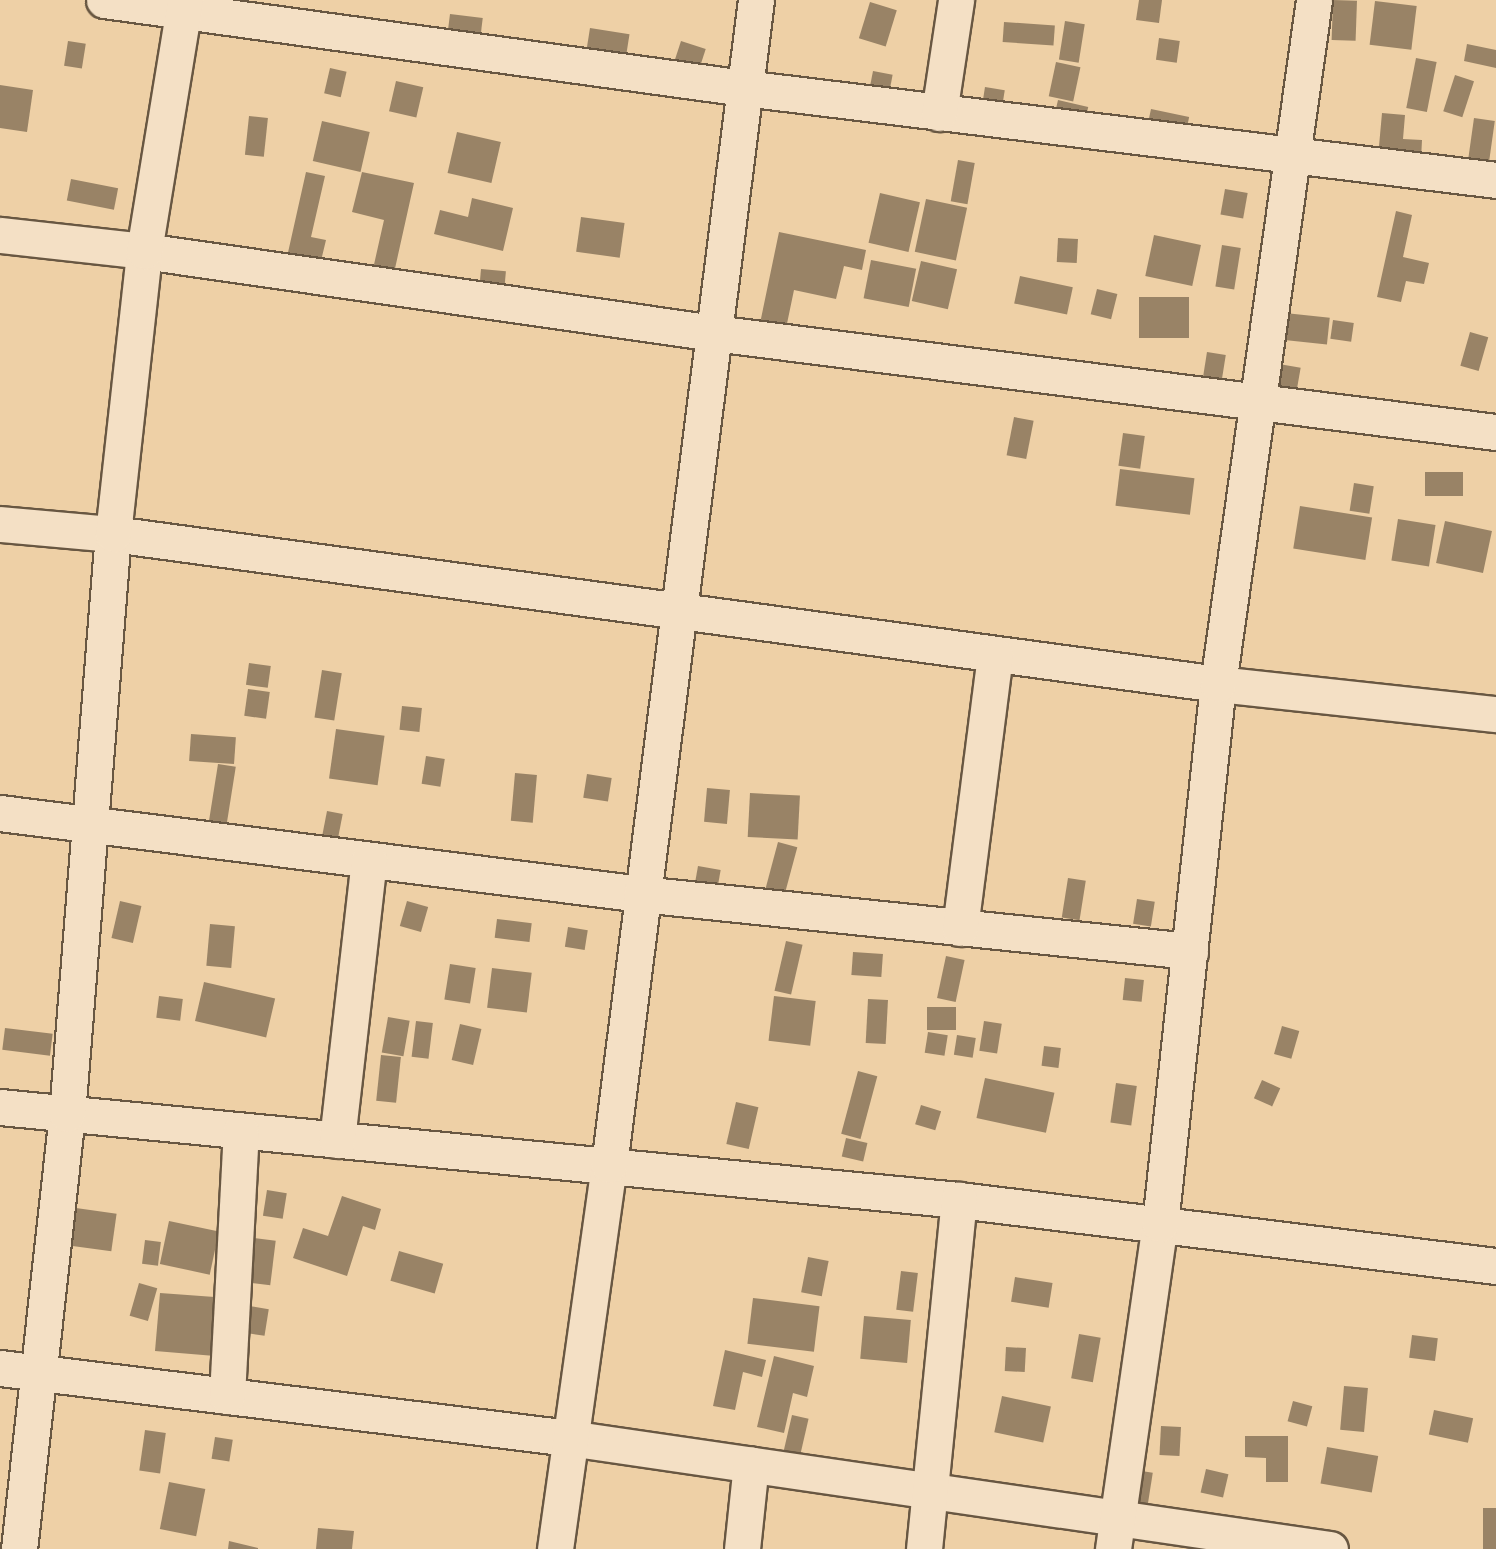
<!DOCTYPE html>
<html>
<head>
<meta charset="utf-8">
<style>
  body { margin:0 }
  #map { position:relative; width:1496px; height:1549px; overflow:hidden; background:#eed0a6; font-family:"IM FELL French Canon",serif }
  div>[style] { position:absolute }
  [style*='--x'] { left:calc(var(--x)*1px); top:calc(var(--y)*1px); width:calc(var(--w)*1px); rotate:calc(var(--a)*1deg) }
  .building>* { inset:0; background:#998366; transform-origin:0 0 }
  .roads { filter:drop-shadow(2px 0 #685742) drop-shadow(-2px 0 #685742) drop-shadow(0 2px #685742) drop-shadow(0 -2px #685742) }
  .street>* { height:35px; margin:-17.5px; padding:0 17.5px; transform-origin:17.5px; border-radius:17.5px; background:#f4e0c5 }
  span { translate:-50% -50%; white-space:nowrap; text-align:center; line-height:1.15; -webkit-text-stroke:5px #f4e0c5; paint-order:stroke }
</style>
</head>
<body>
<div id="map">
  <div class="building">
    <i style="clip-path:polygon(1139px 0,1162px 0,1159px 23px,1136px 20px)"></i>
    <i style="left:1333px;top:0;width:24px;height:40px;rotate:2deg"></i>
    <i style="left:1375px;top:1px;width:42px;height:44px;rotate:7deg"></i>
    <i style="left:870px;top:2px;width:28px;height:38px;rotate:17deg"></i>
    <i style="left:450px;top:14px;width:33px;height:18px;rotate:7deg"></i>
    <i style="left:1065px;top:21px;width:20px;height:39px;rotate:9deg"></i>
    <i style="left:1004px;top:22px;width:51px;height:20px;rotate:4deg"></i>
    <i style="left:590px;top:28px;width:40px;height:24px;rotate:9deg"></i>
    <i style="left:1159px;top:38px;width:21px;height:22px;rotate:8deg"></i>
    <i style="left:68px;top:41px;width:18px;height:25px;rotate:9deg"></i>
    <i style="left:681px;top:41px;width:26px;height:20px;rotate:18deg"></i>
    <i style="clip-path:polygon(1467px 44px,1496px 50px,1496px 68px,1464px 61px)"></i>
    <i style="left:1416px;top:58px;width:21px;height:51px;rotate:11deg"></i>
    <i style="left:1056px;top:62px;width:25px;height:35px;rotate:12deg"></i>
    <i style="left:330px;top:68px;width:17px;height:26px;rotate:13deg"></i>
    <i style="left:873px;top:71px;width:20px;height:21px;rotate:11deg"></i>
    <i style="left:1455px;top:75px;width:20px;height:38px;rotate:18deg"></i>
    <i style="left:396px;top:81px;width:28px;height:31px;rotate:13deg"></i>
    <i style="clip-path:polygon(0 85px,33px 90px,27px 132px,0 128px)"></i>
    <i style="left:985px;top:87px;width:20px;height:23px;rotate:9deg"></i>
    <i style="left:1058px;top:100px;width:31px;height:14px;rotate:13deg"></i>
    <i style="left:1151px;top:109px;width:39px;height:21px;rotate:12deg"></i>
    <i style="clip-path:polygon(1382px 113px,1405px 115px,1403px 139px,1422px 140px,1421px 160px,1378px 157px)"></i>
    <i style="left:249px;top:116px;width:19px;height:39px;rotate:6deg"></i>
    <i style="left:1474px;top:118px;width:21px;height:47px;rotate:8deg"></i>
    <i style="left:322px;top:121px;width:49px;height:41px;rotate:13deg"></i>
    <i style="left:457px;top:132px;width:45px;height:42px;rotate:13deg"></i>
    <i style="left:958px;top:160px;width:17px;height:42px;rotate:10deg"></i>
    <i style="clip-path:polygon(306px 172px,325px 176px,311px 237px,326px 240px,320px 265px,287px 257px)"></i>
    <i style="clip-path:polygon(362px 172px,414px 183px,394px 273px,373px 269px,384px 220px,352px 212px)"></i>
    <i style="left:71px;top:179px;width:48px;height:22px;rotate:11deg"></i>
    <i style="left:1225px;top:189px;width:23px;height:26px;rotate:10deg"></i>
    <i style="left:880px;top:193px;width:41px;height:51px;rotate:13deg"></i>
    <i style="clip-path:polygon(472px 198px,513px 208px,503px 251px,434px 234px,440px 210px,468px 217px)"></i>
    <i style="left:926px;top:199px;width:42px;height:54px;rotate:12deg"></i>
    <i style="clip-path:polygon(1396px 211px,1412px 215px,1403px 257px,1429px 263px,1424px 284px,1406px 281px,1401px 302px,1377px 297px)"></i>
    <i style="left:581px;top:217px;width:44px;height:35px;rotate:8deg"></i>
    <i style="clip-path:polygon(779px 232px,866px 250px,862px 270px,844px 266px,836px 299px,794px 290px,784px 338px,758px 333px)"></i>
    <i style="left:1154px;top:235px;width:48px;height:42px;rotate:12deg"></i>
    <i style="left:1058px;top:238px;width:20px;height:24px;rotate:3deg"></i>
    <i style="left:1222px;top:245px;width:19px;height:42px;rotate:9deg"></i>
    <i style="left:871px;top:260px;width:46px;height:39px;rotate:11deg"></i>
    <i style="left:921px;top:261px;width:37px;height:41px;rotate:13deg"></i>
    <i style="left:481px;top:269px;width:25px;height:19px;rotate:5deg"></i>
    <i style="left:1020px;top:276px;width:54px;height:28px;rotate:12deg"></i>
    <i style="left:1097px;top:289px;width:21px;height:26px;rotate:14deg"></i>
    <i style="left:1189px;top:297px;width:41px;height:50px;rotate:90deg"></i>
    <i style="left:1285px;top:313px;width:45px;height:27px;rotate:6deg"></i>
    <i style="left:1333px;top:320px;width:21px;height:19px;rotate:8deg"></i>
    <i style="left:1470px;top:332px;width:19px;height:35px;rotate:16deg"></i>
    <i style="left:1207px;top:352px;width:19px;height:39px;rotate:9deg"></i>
    <i style="left:1279px;top:364px;width:22px;height:37px;rotate:10deg"></i>
    <i style="left:1014px;top:417px;width:20px;height:39px;rotate:11deg"></i>
    <i style="left:1123px;top:433px;width:22px;height:33px;rotate:8deg"></i>
    <i style="left:1120px;top:469px;width:75px;height:37px;rotate:7deg"></i>
    <i style="left:1425px;top:472px;width:38px;height:24px"></i>
    <i style="left:1354px;top:483px;width:20px;height:28px;rotate:9deg"></i>
    <i style="left:1300px;top:506px;width:73px;height:43px;rotate:9deg"></i>
    <i style="left:1398px;top:519px;width:38px;height:42px;rotate:9deg"></i>
    <i style="left:1445px;top:521px;width:48px;height:43px;rotate:12deg"></i>
    <i style="left:249px;top:663px;width:22px;height:22px;rotate:8deg"></i>
    <i style="left:322px;top:670px;width:20px;height:48px;rotate:9deg"></i>
    <i style="left:248px;top:689px;width:22px;height:27px;rotate:8deg"></i>
    <i style="left:402px;top:706px;width:20px;height:24px;rotate:6deg"></i>
    <i style="left:336px;top:729px;width:49px;height:50px;rotate:8deg"></i>
    <i style="left:191px;top:734px;width:45px;height:27px;rotate:4deg"></i>
    <i style="left:426px;top:756px;width:19px;height:28px;rotate:9deg"></i>
    <i style="left:218px;top:764px;width:18px;height:59px;rotate:9deg"></i>
    <i style="left:515px;top:773px;width:22px;height:48px;rotate:5deg"></i>
    <i style="left:587px;top:774px;width:25px;height:24px;rotate:9deg"></i>
    <i style="left:707px;top:788px;width:23px;height:34px;rotate:5deg"></i>
    <i style="left:750px;top:793px;width:50px;height:44px;rotate:3deg"></i>
    <i style="left:327px;top:811px;width:16px;height:27px;rotate:11deg"></i>
    <i style="left:778px;top:842px;width:20px;height:53px;rotate:15deg"></i>
    <i style="left:698px;top:866px;width:23px;height:22px;rotate:10deg"></i>
    <i style="left:1068px;top:878px;width:18px;height:40px;rotate:9deg"></i>
    <i style="left:1137px;top:899px;width:18px;height:25px;rotate:9deg"></i>
    <i style="left:120px;top:901px;width:22px;height:38px;rotate:13deg"></i>
    <i style="left:407px;top:901px;width:22px;height:26px;rotate:16deg"></i>
    <i style="left:497px;top:919px;width:35px;height:19px;rotate:7deg"></i>
    <i style="left:210px;top:924px;width:25px;height:42px;rotate:5deg"></i>
    <i style="left:568px;top:927px;width:20px;height:20px;rotate:9deg"></i>
    <i style="left:786px;top:941px;width:17px;height:51px;rotate:13deg"></i>
    <i style="left:853px;top:952px;width:30px;height:23px;rotate:4deg"></i>
    <i style="left:946px;top:956px;width:19px;height:43px;rotate:12deg"></i>
    <i style="left:450px;top:964px;width:26px;height:36px;rotate:9deg"></i>
    <i style="left:492px;top:968px;width:40px;height:40px;rotate:7deg"></i>
    <i style="left:1125px;top:978px;width:19px;height:22px;rotate:6deg"></i>
    <i style="left:204px;top:982px;width:73px;height:40px;rotate:13deg"></i>
    <i style="left:159px;top:996px;width:24px;height:22px;rotate:7deg"></i>
    <i style="left:774px;top:996px;width:42px;height:45px;rotate:7deg"></i>
    <i style="left:868px;top:999px;width:20px;height:44px;rotate:3deg"></i>
    <i style="left:927px;top:1007px;width:29px;height:23px"></i>
    <i style="left:388px;top:1017px;width:22px;height:36px;rotate:10deg"></i>
    <i style="left:416px;top:1021px;width:17px;height:36px;rotate:7deg"></i>
    <i style="left:984px;top:1021px;width:18px;height:30px;rotate:9deg"></i>
    <i style="left:460px;top:1024px;width:22px;height:37px;rotate:13deg"></i>
    <i style="left:1282px;top:1026px;width:18px;height:29px;rotate:16deg"></i>
    <i style="left:5px;top:1028px;width:48px;height:22px;rotate:7deg"></i>
    <i style="left:928px;top:1032px;width:20px;height:21px;rotate:9deg"></i>
    <i style="left:957px;top:1035px;width:19px;height:20px;rotate:9deg"></i>
    <i style="left:1044px;top:1046px;width:17px;height:20px;rotate:7deg"></i>
    <i style="left:381px;top:1055px;width:20px;height:46px;rotate:6deg"></i>
    <i style="left:858px;top:1071px;width:20px;height:65px;rotate:15deg"></i>
    <i style="left:985px;top:1078px;width:71px;height:41px;rotate:12deg"></i>
    <i style="left:1262px;top:1080px;width:20px;height:20px;rotate:24deg"></i>
    <i style="left:1116px;top:1083px;width:21px;height:40px;rotate:8deg"></i>
    <i style="left:736px;top:1102px;width:23px;height:43px;rotate:13deg"></i>
    <i style="left:921px;top:1105px;width:21px;height:20px;rotate:17deg"></i>
    <i style="left:846px;top:1138px;width:22px;height:19px;rotate:13deg"></i>
    <i style="left:267px;top:1190px;width:20px;height:26px;rotate:9deg"></i>
    <i style="clip-path:polygon(342px 1196px,381px 1209px,375px 1230px,363px 1226px,347px 1276px,293px 1258px,303px 1228px,328px 1236px)"></i>
    <i style="left:76px;top:1208px;width:41px;height:38px;rotate:8deg"></i>
    <i style="left:169px;top:1221px;width:51px;height:44px;rotate:12deg"></i>
    <i style="left:238px;top:1236px;width:38px;height:45px;rotate:7deg"></i>
    <i style="left:145px;top:1240px;width:16px;height:24px;rotate:7deg"></i>
    <i style="left:399px;top:1251px;width:46px;height:31px;rotate:16deg"></i>
    <i style="left:808px;top:1257px;width:21px;height:36px;rotate:11deg"></i>
    <i style="left:901px;top:1271px;width:17px;height:39px;rotate:7deg"></i>
    <i style="left:1015px;top:1277px;width:38px;height:25px;rotate:9deg"></i>
    <i style="left:139px;top:1283px;width:19px;height:34px;rotate:16deg"></i>
    <i style="clip-path:polygon(160px 1293px,242px 1299px,215px 1356px,155px 1351px)"></i>
    <i style="left:753px;top:1298px;width:67px;height:46px;rotate:7deg"></i>
    <i style="left:249px;top:1306px;width:20px;height:27px;rotate:9deg"></i>
    <i style="left:864px;top:1316px;width:47px;height:43px;rotate:5deg"></i>
    <i style="left:1079px;top:1334px;width:22px;height:45px;rotate:10deg"></i>
    <i style="left:1412px;top:1335px;width:26px;height:23px;rotate:7deg"></i>
    <i style="left:1006px;top:1347px;width:20px;height:24px;rotate:3deg"></i>
    <i style="clip-path:polygon(725px 1350px,766px 1360px,762px 1377px,743px 1372px,735px 1410px,713px 1406px)"></i>
    <i style="clip-path:polygon(774px 1356px,814px 1366px,807px 1397px,793px 1393px,784px 1433px,757px 1427px)"></i>
    <i style="left:1344px;top:1386px;width:24px;height:44px;rotate:5deg"></i>
    <i style="left:1002px;top:1396px;width:50px;height:37px;rotate:12deg"></i>
    <i style="left:1293px;top:1401px;width:20px;height:21px;rotate:15deg"></i>
    <i style="left:1434px;top:1410px;width:40px;height:25px;rotate:12deg"></i>
    <i style="left:792px;top:1415px;width:17px;height:46px;rotate:13deg"></i>
    <i style="left:1161px;top:1426px;width:20px;height:29px;rotate:3deg"></i>
    <i style="left:145px;top:1430px;width:21px;height:41px;rotate:8deg"></i>
    <i style="clip-path:polygon(1245px 1436px,1288px 1436px,1288px 1482px,1266px 1482px,1266px 1458px,1245px 1457px)"></i>
    <i style="left:215px;top:1437px;width:18px;height:22px;rotate:9deg"></i>
    <i style="left:1327px;top:1447px;width:52px;height:37px;rotate:10deg"></i>
    <i style="left:1206px;top:1469px;width:23px;height:24px;rotate:13deg"></i>
    <i style="left:1135px;top:1470px;width:18px;height:34px;rotate:9deg"></i>
    <i style="left:169px;top:1482px;width:37px;height:48px;rotate:11deg"></i>
    <i style="left:1483px;top:1508px;width:13px;height:41px"></i>
    <i style="clip-path:polygon(318px 1528px,354px 1531px,352px 1549px,316px 1549px)"></i>
    <i style="clip-path:polygon(229px 1541px,258px 1548px,258px 1549px,228px 1549px)"></i>
  </div>
  <div class="roads">
    <div class="street">
      <i style="--x:104;--y:0;--w:646;--a:7.83"></i>
      <i style="--x:744;--y:88;--w:758;--a:6.97"></i>
      <i style="--x:939;--y:113;--w:114;--a:-81.4"></i>
      <i style="--x:0;--y:235;--w:145;--a:6.3"></i>
      <i style="--x:144;--y:251;--w:576;--a:8.19"></i>
      <i style="--x:714;--y:333;--w:788;--a:7.22"></i>
      <i style="--x:0;--y:524;--w:113;--a:5.1"></i>
      <i style="--x:113;--y:534;--w:1115;--a:7.73"></i>
      <i style="--x:1218;--y:684;--w:280;--a:6.2"></i>
      <i style="--x:0;--y:813;--w:646;--a:7.2"></i>
      <i style="--x:641;--y:894;--w:552;--a:5.93"></i>
      <i style="--x:960;--y:928;--w:275;--a:-82.7"></i>
      <i style="--x:0;--y:1107;--w:963;--a:5.54"></i>
      <i style="--x:959;--y:1200;--w:541;--a:7.01"></i>
      <i style="--x:337;--y:1140;--w:282;--a:-83.5"></i>
      <i style="--x:0;--y:1368;--w:573;--a:7.01"></i>
      <i style="--x:569;--y:1438;--w:769;--a:8.3"></i>
      <i style="--x:227;--y:1396;--w:265;--a:-87"></i>
      <i style="--x:19;--y:1549;--w:438;--a:-83.7"></i>
      <i style="--x:67;--y:1114;--w:582;--a:-85.47"></i>
      <i style="--x:113;--y:534;--w:285;--a:-83.7"></i>
      <i style="--x:144;--y:251;--w:254;--a:-80.7"></i>
      <i style="--x:555;--y:1549;--w:388;--a:-82"></i>
      <i style="--x:609;--y:1165;--w:1174;--a:-82.81"></i>
      <i style="--x:742;--y:1549;--w:85;--a:-84"></i>
      <i style="--x:924;--y:1549;--w:351;--a:-84.3"></i>
      <i style="--x:1113;--y:1549;--w:328;--a:-81.8"></i>
      <i style="--x:1160;--y:1224;--w:543;--a:-83.87"></i>
      <i style="--x:1218;--y:684;--w:691;--a:-82.01"></i>
    </div>
  </div>
</div>
</body>
</html>
